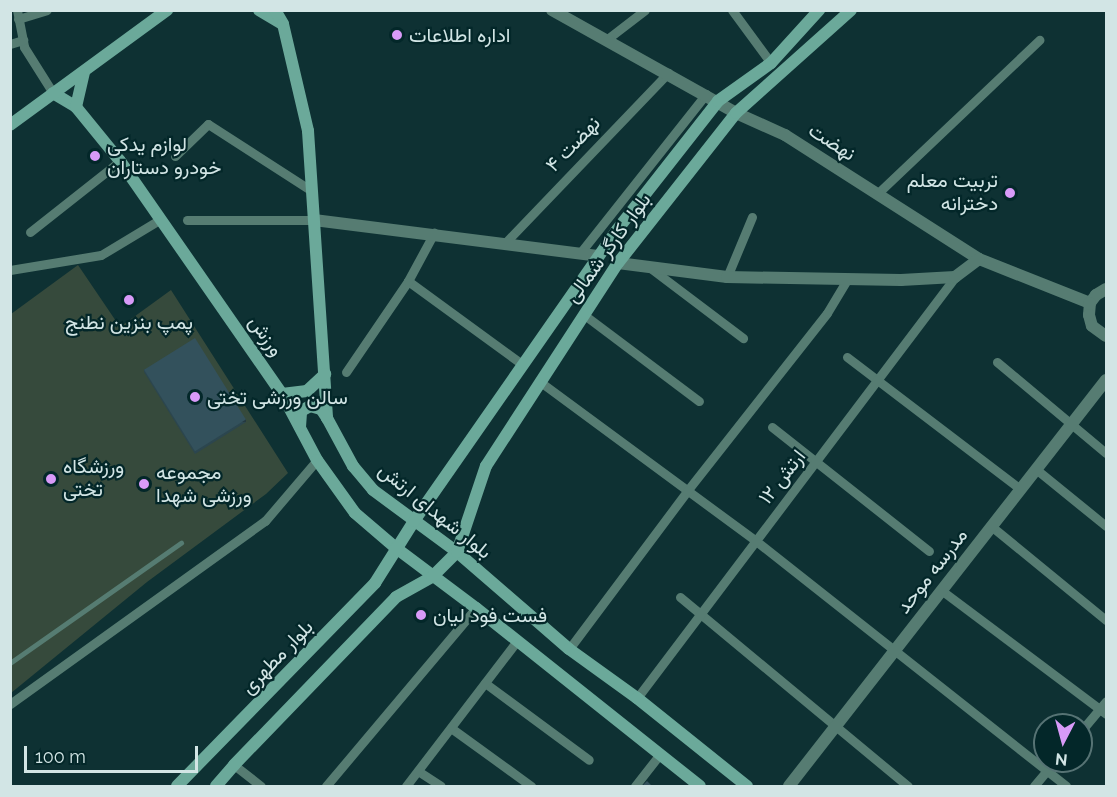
<!DOCTYPE html>
<html>
<head>
<meta charset="utf-8">
<style>
  body { margin:0 }
  #map { position:relative; width:1117px; height:797px; overflow:hidden; background:#0e3133; font-family:Raleway,Vazirmatn,sans-serif }
  div>[style] { position:absolute }
  [style*='--x'] { left:calc(var(--x)*1px); top:calc(var(--y)*1px); width:calc(var(--w)*1px); rotate:calc(var(--a)*1deg) }
  .green>* { inset:0; background:#364a3c }
  .service>* { height:4.5px; margin:-2.25px; padding:0 2.25px; transform-origin:2.25px; border-radius:2.25px; background:#567c72 }
  .minor>* { height:9px; margin:-4.5px; padding:0 4.5px; transform-origin:4.5px; border-radius:4.5px; background:#567c72 }
  .tertiary>* { height:12px; margin:-6px; padding:0 6px; transform-origin:6px; border-radius:6px; background:#567c72 }
  .secondary>* { height:12px; margin:-6px; padding:0 6px; transform-origin:6px; border-radius:6px; background:#6ba99a }
  .wall>* { inset:0; background:#2c464f }
  .shaded-wall>* { inset:0; background:#243940; transform-origin:0 0 }
  .building>* { inset:0; background:#33515c; transform-origin:0 0 }
  .dots>* { width:16px; height:16px; translate:-50% -50%; box-sizing:border-box; border:3px solid #032729; border-radius:50% }
  span { translate:-50% -50%; white-space:nowrap; text-align:center; line-height:1.15; -webkit-text-stroke:4.5px #032729; paint-order:stroke }
  .poi-label { font-size:20px; color:#d2e5e5 }
  .left { translate:0 -50%; text-align:left }
  .right { translate:-100% -50%; text-align:right }
  .street-label { font-size:20px; color:#d2e5e5 }
  .frame { position:absolute; inset:0; border:12px solid #d2e5e5; pointer-events:none }
  .north { position:absolute; left:1033px; top:713px; width:60px; height:60px; box-sizing:border-box; background:#032729; border:2px solid #567374; border-radius:50%; rotate:186deg; font-size:16px; font-weight:700; line-height:24px; text-align:center; color:#d2e5e5 }
  .north::after { content:''; display:block; margin:auto; width:21px; height:27px; background:#d89af8; clip-path:polygon(50% 0,100% 100%,50% 72%,0 100%) }
  .scale { position:absolute; left:24px; top:746px; width:174px; height:27px; box-sizing:border-box; border:3px solid #d2e5e5; border-top:0; padding-left:8px; font-size:18px; line-height:21px; white-space:nowrap; color:#d2e5e5; -webkit-text-stroke:4px #032729; paint-order:stroke }
</style>
</head>
<body>
<div id="map">
  <div class="green">
    <i style="clip-path:polygon(78px 265px,120px 327px,171px 290px,288px 473px,266px 494px,147px 582px,11px 693px,11px 314px)"></i>
  </div>
  <div class="service">
    <i style="--x:10;--y:663;--w:209;--a:-35.1"></i>
  </div>
  <div class="minor">
    <i style="--x:17;--y:10;--w:38;--a:79"></i>
    <i style="--x:24;--y:47;--w:54;--a:57.8"></i>
    <i style="--x:732;--y:10;--w:66;--a:53.7"></i>
    <i style="--x:18;--y:19;--w:30;--a:-17"></i>
    <i style="--x:606;--y:40;--w:49;--a:-37.6"></i>
    <i style="--x:10;--y:44;--w:14;--a:-17"></i>
    <i style="--x:175;--y:156;--w:46;--a:-44.1"></i>
    <i style="--x:208;--y:124;--w:124;--a:32.8"></i>
    <i style="--x:877;--y:194;--w:224;--a:-43.5"></i>
    <i style="--x:187;--y:220;--w:127;--a:0"></i>
    <i style="--x:30;--y:232;--w:115;--a:-38.3"></i>
    <i style="--x:505;--y:243;--w:236;--a:-46.2"></i>
    <i style="--x:580;--y:253;--w:203;--a:-51.6"></i>
    <i style="--x:649;--y:267;--w:118;--a:37.1"></i>
    <i style="--x:10;--y:270;--w:92;--a:-9.4"></i>
    <i style="--x:101;--y:255;--w:70;--a:-31"></i>
    <i style="--x:727;--y:277;--w:65;--a:-67.4"></i>
    <i style="--x:408;--y:281;--w:142;--a:36.1"></i>
    <i style="--x:583;--y:314;--w:145;--a:36.9"></i>
    <i style="--x:847;--y:357;--w:218;--a:37.3"></i>
    <i style="--x:997;--y:362;--w:142;--a:39.9"></i>
    <i style="--x:346;--y:372;--w:110;--a:-55.7"></i>
    <i style="--x:408;--y:281;--w:55;--a:-61.6"></i>
    <i style="--x:539;--y:381;--w:270;--a:36.4"></i>
    <i style="--x:756;--y:541;--w:395;--a:38.3"></i>
    <i style="--x:772;--y:427;--w:200;--a:38.3"></i>
    <i style="--x:1037;--y:470;--w:89;--a:39.1"></i>
    <i style="--x:991;--y:526;--w:149;--a:39.3"></i>
    <i style="--x:941;--y:590;--w:206;--a:36.9"></i>
    <i style="--x:680;--y:597;--w:296;--a:39.7"></i>
    <i style="--x:569;--y:649;--w:197;--a:-53.2"></i>
    <i style="--x:687;--y:491;--w:226;--a:-51.8"></i>
    <i style="--x:827;--y:313;--w:41;--a:-59"></i>
    <i style="--x:485;--y:683;--w:129;--a:36.5"></i>
    <i style="--x:637;--y:698;--w:528;--a:-52.93"></i>
    <i style="--x:10;--y:704;--w:314;--a:-35.7"></i>
    <i style="--x:265;--y:521;--w:80;--a:-49.6"></i>
    <i style="--x:451;--y:728;--w:99;--a:35.9"></i>
    <i style="--x:1081;--y:731;--w:39;--a:-50"></i>
    <i style="--x:234;--y:765;--w:34;--a:38"></i>
    <i style="--x:418;--y:771;--w:27;--a:33"></i>
    <i style="--x:326;--y:786;--w:233;--a:-49.9"></i>
    <i style="--x:406;--y:786;--w:181;--a:-52.6"></i>
    <i style="--x:635;--y:786;--w:41;--a:-52"></i>
    <i style="--x:1034;--y:786;--w:33;--a:-50"></i>
  </div>
  <div class="tertiary">
    <i style="--x:552;--y:10;--w:211;--a:29.2"></i>
    <i style="--x:736;--y:113;--w:54;--a:24.2"></i>
    <i style="--x:785;--y:135;--w:230;--a:32.6"></i>
    <i style="--x:979;--y:259;--w:119;--a:21.6"></i>
    <i style="--x:314;--y:220;--w:286;--a:7.2"></i>
    <i style="--x:618;--y:263;--w:110;--a:7.3"></i>
    <i style="--x:727;--y:277;--w:174;--a:1"></i>
    <i style="--x:901;--y:280;--w:54;--a:-3.2"></i>
    <i style="--x:955;--y:277;--w:30;--a:-37"></i>
    <i style="--x:1106;--y:289;--w:12;--a:149"></i>
    <i style="--x:1096;--y:295;--w:10;--a:127"></i>
    <i style="--x:1090;--y:303;--w:12;--a:95"></i>
    <i style="--x:1089;--y:315;--w:11;--a:75"></i>
    <i style="--x:1092;--y:326;--w:17;--a:36"></i>
    <i style="--x:789;--y:786;--w:515;--a:-52.02"></i>
  </div>
  <div class="secondary">
    <i style="--x:259;--y:10;--w:27;--a:31"></i>
    <i style="--x:275;--y:10;--w:16;--a:60"></i>
    <i style="--x:283;--y:24;--w:110;--a:76.8"></i>
    <i style="--x:308;--y:131;--w:288;--a:86.2"></i>
    <i style="--x:327;--y:418;--w:55;--a:61.6"></i>
    <i style="--x:353;--y:466;--w:31;--a:50"></i>
    <i style="--x:373;--y:490;--w:104;--a:36.4"></i>
    <i style="--x:457;--y:552;--w:148;--a:40.9"></i>
    <i style="--x:569;--y:649;--w:84;--a:35.8"></i>
    <i style="--x:637;--y:698;--w:141;--a:38.7"></i>
    <i style="--x:53;--y:93;--w:27;--a:31"></i>
    <i style="--x:76;--y:107;--w:70;--a:50.8"></i>
    <i style="--x:120;--y:161;--w:284;--a:55.2"></i>
    <i style="--x:282;--y:394;--w:75;--a:62.1"></i>
    <i style="--x:317;--y:460;--w:65;--a:54.4"></i>
    <i style="--x:355;--y:513;--w:54;--a:40.5"></i>
    <i style="--x:396;--y:548;--w:100;--a:36.9"></i>
    <i style="--x:476;--y:608;--w:286;--a:38.5"></i>
    <i style="--x:76;--y:107;--w:36;--a:-77"></i>
    <i style="--x:10;--y:125;--w:195;--a:-36.2"></i>
    <i style="--x:282;--y:394;--w:25;--a:-7"></i>
    <i style="--x:307;--y:391;--w:25;--a:-43"></i>
    <i style="--x:300;--y:427;--w:16;--a:-86"></i>
    <i style="--x:301;--y:411;--w:10;--a:-29"></i>
    <i style="--x:310;--y:406;--w:11;--a:15"></i>
    <i style="--x:321;--y:409;--w:11;--a:56"></i>
    <i style="--x:177;--y:786;--w:284;--a:-45.7"></i>
    <i style="--x:375;--y:583;--w:73;--a:-57.8"></i>
    <i style="--x:414;--y:521;--w:355;--a:-55.1"></i>
    <i style="--x:617;--y:230;--w:164;--a:-51.9"></i>
    <i style="--x:718;--y:101;--w:65;--a:-35.6"></i>
    <i style="--x:771;--y:63;--w:72;--a:-47.8"></i>
    <i style="--x:216;--y:786;--w:28;--a:-49"></i>
    <i style="--x:234;--y:765;--w:233;--a:-46"></i>
    <i style="--x:396;--y:597;--w:41;--a:-29.1"></i>
    <i style="--x:432;--y:577;--w:35;--a:-45"></i>
    <i style="--x:457;--y:552;--w:91;--a:-71.4"></i>
    <i style="--x:486;--y:466;--w:242;--a:-57"></i>
    <i style="--x:618;--y:263;--w:191;--a:-51.8"></i>
    <i style="--x:736;--y:113;--w:154;--a:-41.8"></i>
  </div>
  <div class="wall">
    <i style="clip-path:polygon(144px 369px,246px 422px,195px 454px,144px 372px)"></i>
  </div>
  <div class="shaded-wall">
    <i style="left:246px;top:419px;width:3px;height:60px;rotate:90deg"></i>
  </div>
  <div class="building">
    <i style="left:195px;top:338px;width:96px;height:60px;rotate:58deg"></i>
    <i style="clip-path:polygon(647px 781px,652px 786px,642px 786px)"></i>
  </div>
  <div class="dots">
    <i style="left:397px;top:35px;background:#d89af8"></i>
    <i style="left:95px;top:156px;background:#d89af8"></i>
    <i style="left:1010px;top:193px;background:#d89af8"></i>
    <i style="left:129px;top:300px;background:#d89af8"></i>
    <i style="left:195px;top:397px;background:#d89af8"></i>
    <i style="left:51px;top:479px;background:#d89af8"></i>
    <i style="left:144px;top:484px;background:#d89af8"></i>
    <i style="left:421px;top:615px;background:#d89af8"></i>
  </div>
  <div class="poi-label">
    <span class="left" style="left:409px;top:35px">اداره اطلاعات</span>
    <span class="left" style="left:107px;top:156px">لوازم یدکی<br>خودرو دستاران</span>
    <span class="right" style="left:998px;top:192px">تربیت معلم<br>دخترانه</span>
    <span style="left:129px;top:322px">پمپ بنزین نطنج</span>
    <span class="left" style="left:207px;top:397px">سالن ورزشی تختی</span>
    <span class="left" style="left:63px;top:478px">ورزشگاه<br>تختی</span>
    <span class="left" style="left:156px;top:484px">مجموعه<br>ورزشی شهدا</span>
    <span class="left" style="left:433px;top:615px">فست فود لیان</span>
  </div>
  <div class="street-label">
    <span style="left:832px;top:142px;rotate:33deg">نهضت</span>
    <span style="left:573px;top:144px;rotate:-46deg">نهضت ۴</span>
    <span style="left:608px;top:248px;rotate:-54deg">بلوار کارگر شمالی</span>
    <span style="left:266px;top:336px;rotate:55deg">ورزش</span>
    <span style="left:782px;top:477px;rotate:-52deg">ارتش ۱۲</span>
    <span style="left:435px;top:511px;rotate:39deg">بلوار شهدای ارتش</span>
    <span style="left:932px;top:571px;rotate:-52deg">مدرسه موحد</span>
    <span style="left:277px;top:657px;rotate:-46deg">بلوار مطهری</span>
  </div>
  <div class="frame"></div>
  <div class="north">N</div>
  <div class="scale">100 m</div>
</div>
</body>
</html>
